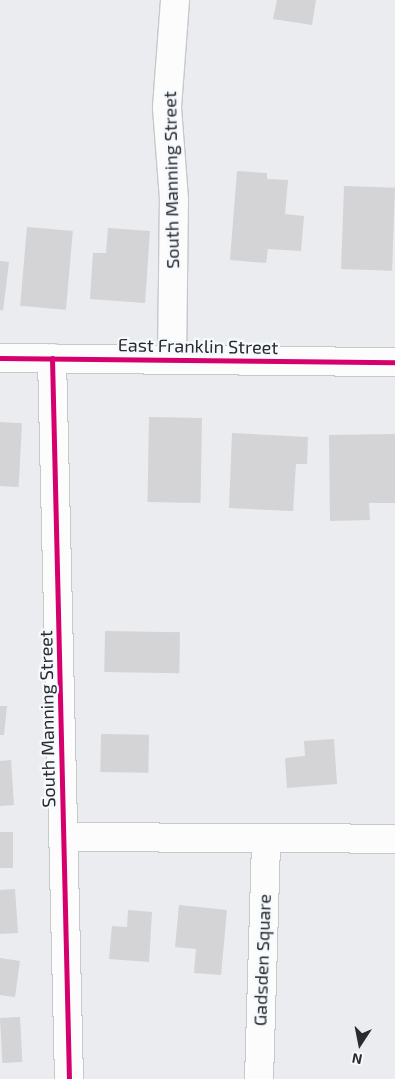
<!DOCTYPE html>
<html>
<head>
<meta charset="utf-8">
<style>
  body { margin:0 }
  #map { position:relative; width:395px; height:1079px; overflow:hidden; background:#eaecef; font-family:"Exo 2",sans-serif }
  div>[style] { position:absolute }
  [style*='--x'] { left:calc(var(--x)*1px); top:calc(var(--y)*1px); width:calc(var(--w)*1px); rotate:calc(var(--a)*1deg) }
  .building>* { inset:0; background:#d4d3d5; transform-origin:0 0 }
  .roads { filter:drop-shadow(1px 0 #c6c8ca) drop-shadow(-1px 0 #c6c8ca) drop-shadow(0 1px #c6c8ca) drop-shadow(0 -1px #c6c8ca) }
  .minor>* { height:28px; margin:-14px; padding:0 14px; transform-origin:14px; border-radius:14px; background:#fcfcfd }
  .tertiary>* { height:28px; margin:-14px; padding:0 14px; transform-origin:14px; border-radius:14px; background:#fcfcfd }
  .cycleway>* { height:5px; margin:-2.5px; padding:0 2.5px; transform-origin:2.5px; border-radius:2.5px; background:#d6006c }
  span { translate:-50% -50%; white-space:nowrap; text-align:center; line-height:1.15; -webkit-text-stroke:4.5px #f5f9fe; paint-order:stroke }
  .street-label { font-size:18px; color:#282a2c }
  .north { position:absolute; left:335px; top:1019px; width:50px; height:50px; -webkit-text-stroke:4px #f5f9fe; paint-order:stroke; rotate:191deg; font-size:14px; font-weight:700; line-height:20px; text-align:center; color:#282a2c }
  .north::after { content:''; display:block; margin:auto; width:18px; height:22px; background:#282a2c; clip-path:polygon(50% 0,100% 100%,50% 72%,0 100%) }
</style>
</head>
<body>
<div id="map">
  <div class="building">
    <i style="clip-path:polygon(277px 0,316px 0,312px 25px,273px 19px)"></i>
    <i style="clip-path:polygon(237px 171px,267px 173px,267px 179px,288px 180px,285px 214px,304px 216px,301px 251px,268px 249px,266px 263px,230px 260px)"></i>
    <i style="left:344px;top:186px;width:51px;height:83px;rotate:2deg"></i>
    <i style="left:27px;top:227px;width:46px;height:79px;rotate:5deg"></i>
    <i style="clip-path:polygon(108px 228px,150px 231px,145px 303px,90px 299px,93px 253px,106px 253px)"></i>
    <i style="clip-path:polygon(0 261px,9px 262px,3px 311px,0 310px)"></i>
    <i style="left:149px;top:417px;width:53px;height:85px;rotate:1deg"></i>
    <i style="left:0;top:422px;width:22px;height:64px;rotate:3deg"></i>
    <i style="clip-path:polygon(232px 433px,308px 437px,307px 464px,296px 464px,293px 511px,229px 508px)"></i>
    <i style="clip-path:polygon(395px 434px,395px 503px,369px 503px,370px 520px,330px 521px,329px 435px)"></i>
    <i style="left:105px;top:631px;width:75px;height:41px;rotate:1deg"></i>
    <i style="clip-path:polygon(0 706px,7px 706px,4px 735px,0 735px)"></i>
    <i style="left:101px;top:734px;width:48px;height:38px;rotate:1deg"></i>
    <i style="clip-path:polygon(334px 739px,337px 784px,287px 788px,285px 758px,305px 756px,304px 741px)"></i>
    <i style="clip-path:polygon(11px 760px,14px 805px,0 806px,0 761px)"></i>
    <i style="left:0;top:832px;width:13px;height:36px"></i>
    <i style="clip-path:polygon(15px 889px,18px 933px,0 934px,0 890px)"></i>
    <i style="clip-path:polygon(179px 905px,227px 910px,221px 975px,194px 973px,196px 949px,175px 947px)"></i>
    <i style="clip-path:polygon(128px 910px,152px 912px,149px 962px,109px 959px,112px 926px,127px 927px)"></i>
    <i style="clip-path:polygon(0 958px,20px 961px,15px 997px,0 995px)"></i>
    <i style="left:20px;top:1017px;width:45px;height:20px;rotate:87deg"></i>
  </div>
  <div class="roads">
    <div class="minor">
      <i style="--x:52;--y:358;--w:721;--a:88.65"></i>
      <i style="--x:172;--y:360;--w:161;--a:-89.3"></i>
      <i style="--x:174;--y:199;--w:92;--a:-94.4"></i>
      <i style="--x:167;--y:107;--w:107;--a:-85.7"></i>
      <i style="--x:63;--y:837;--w:332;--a:0.3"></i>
      <i style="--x:259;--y:1079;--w:239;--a:-88.3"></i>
    </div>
    <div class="tertiary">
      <i style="--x:0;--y:358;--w:395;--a:0.6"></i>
    </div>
  </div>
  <div class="cycleway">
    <i style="--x:0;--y:358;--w:395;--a:0.6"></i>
    <i style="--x:52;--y:358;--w:721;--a:88.65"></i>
  </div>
  <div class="street-label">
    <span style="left:171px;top:180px;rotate:-91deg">South Manning Street</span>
    <span style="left:198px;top:346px;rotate:1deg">East Franklin Street</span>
    <span style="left:47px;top:719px;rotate:-91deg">South Manning Street</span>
    <span style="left:262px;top:960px;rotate:-88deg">Gadsden Square</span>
  </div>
  <div class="north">N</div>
</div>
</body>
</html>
